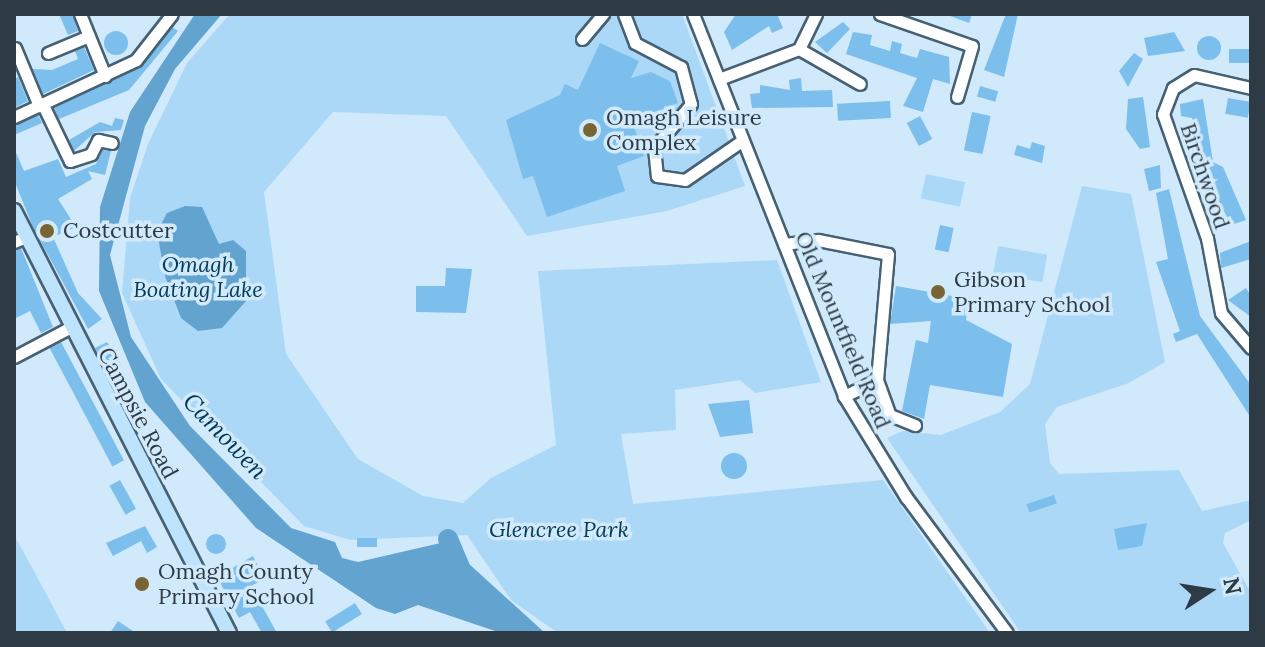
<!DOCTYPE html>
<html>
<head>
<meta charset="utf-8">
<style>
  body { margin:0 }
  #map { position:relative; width:1265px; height:647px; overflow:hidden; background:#d0e9fb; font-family:Lora,serif }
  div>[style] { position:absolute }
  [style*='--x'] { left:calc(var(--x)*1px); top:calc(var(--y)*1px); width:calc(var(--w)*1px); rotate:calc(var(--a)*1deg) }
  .green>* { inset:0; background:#acd8f8; transform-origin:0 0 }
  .water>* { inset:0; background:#62a3d0 }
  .river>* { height:20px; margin:-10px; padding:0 10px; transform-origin:10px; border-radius:10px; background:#62a3d0 }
  .building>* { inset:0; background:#7cbeec; transform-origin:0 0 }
  .round { border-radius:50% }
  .roads { filter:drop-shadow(2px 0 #466174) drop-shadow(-2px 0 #466174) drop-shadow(0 2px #466174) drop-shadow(0 -2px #466174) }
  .minor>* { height:11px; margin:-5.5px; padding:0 5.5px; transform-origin:5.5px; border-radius:5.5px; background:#fff }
  .major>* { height:14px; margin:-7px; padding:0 7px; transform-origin:7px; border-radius:7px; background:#bee3fd }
  .dots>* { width:22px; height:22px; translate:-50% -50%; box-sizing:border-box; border:4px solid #d0e9fb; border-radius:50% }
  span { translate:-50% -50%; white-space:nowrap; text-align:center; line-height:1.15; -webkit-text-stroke:7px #d0e9fb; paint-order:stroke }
  .poi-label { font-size:22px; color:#2f3b44 }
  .left { translate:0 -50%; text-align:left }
  .street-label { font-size:22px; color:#2f3b44 }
  .park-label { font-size:22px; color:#033b59; font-style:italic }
  .water-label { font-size:24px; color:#003653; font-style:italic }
  .frame { position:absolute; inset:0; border:16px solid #2f3b44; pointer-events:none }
  .north { position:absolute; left:1169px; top:551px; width:80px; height:80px; -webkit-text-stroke:6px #d0e9fb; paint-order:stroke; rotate:78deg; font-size:22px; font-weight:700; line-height:32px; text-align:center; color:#2f3b44 }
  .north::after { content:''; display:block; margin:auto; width:28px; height:36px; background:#2f3b44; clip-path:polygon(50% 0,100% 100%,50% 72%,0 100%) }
</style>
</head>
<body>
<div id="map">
  <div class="green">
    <i style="clip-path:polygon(230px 14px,682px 14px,745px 186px,667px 211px,527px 236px,446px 116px,333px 112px,264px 192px,286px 354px,358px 459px,423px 496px,463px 503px,491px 478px,556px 445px,538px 271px,777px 260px,821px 382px,755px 393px,740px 380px,675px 390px,676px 430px,621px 434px,633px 504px,883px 480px,990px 633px,558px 633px,511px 600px,467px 535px,350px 540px,304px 526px,161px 379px,122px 293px,130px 198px,148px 144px,187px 63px)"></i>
    <i style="left:926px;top:174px;width:40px;height:25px;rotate:12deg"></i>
    <i style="clip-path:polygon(1082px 186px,1131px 194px,1165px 362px,1129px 383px,1057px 407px,1045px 424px,1050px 463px,1059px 474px,1179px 470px,1202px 511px,1251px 500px,1251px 520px,1225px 533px,1223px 543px,1251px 593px,1251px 633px,1021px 633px,887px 438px,903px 431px,941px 435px,1000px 412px,1030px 384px)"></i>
    <i style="left:998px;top:246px;width:50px;height:28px;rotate:10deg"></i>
    <i style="clip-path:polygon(14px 535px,35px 573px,67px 633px,14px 633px)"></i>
  </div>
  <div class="water">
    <i style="clip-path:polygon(195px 14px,222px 14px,175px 69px,145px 126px,110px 255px,131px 337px,190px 426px,291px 528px,335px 542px,342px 558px,358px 562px,445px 542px,545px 633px,501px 633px,418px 605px,395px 614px,376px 608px,256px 528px,145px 402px,99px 291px,100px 207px,130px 112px)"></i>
    <i style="clip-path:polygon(185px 206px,202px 207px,219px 244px,233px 240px,246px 251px,246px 301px,222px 328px,198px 331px,181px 318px,165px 276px,157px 232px,167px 213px)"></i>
  </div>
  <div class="river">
    <i style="--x:448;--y:539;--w:33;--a:67"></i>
  </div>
  <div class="building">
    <i style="clip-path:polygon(59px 14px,72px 14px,78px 31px,68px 35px)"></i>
    <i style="clip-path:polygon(736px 14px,777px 14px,783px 28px,772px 33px,769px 26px,732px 50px,724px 32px)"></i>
    <i style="clip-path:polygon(945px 14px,972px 14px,969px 23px)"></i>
    <i style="clip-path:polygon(1006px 14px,1018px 14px,1004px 77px,984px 70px)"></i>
    <i style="clip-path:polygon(843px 22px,850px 29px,827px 53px,815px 42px)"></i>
    <i style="clip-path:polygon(172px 27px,178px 31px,129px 90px,59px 119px,54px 108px,140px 67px)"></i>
    <i class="round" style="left:104px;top:31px;width:24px;height:24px"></i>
    <i style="clip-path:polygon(853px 32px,872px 35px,870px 45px,890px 51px,892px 41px,902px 44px,900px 53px,917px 58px,920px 49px,949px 57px,950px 84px,933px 79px,923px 112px,903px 106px,917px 78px,846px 54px)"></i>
    <i style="clip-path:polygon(1174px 32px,1185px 51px,1148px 56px,1144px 38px)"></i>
    <i class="round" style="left:1197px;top:36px;width:24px;height:24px"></i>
    <i style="clip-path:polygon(600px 43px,639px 61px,631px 78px,651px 72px,670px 81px,678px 103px,654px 112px,647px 127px,632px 121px,644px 156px,617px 166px,625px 191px,547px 217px,533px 176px,523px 179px,506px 120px,560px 95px,565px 84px,578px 90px)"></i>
    <i style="clip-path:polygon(84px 47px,94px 70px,43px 94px,33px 69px,52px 70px,78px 59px,75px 51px)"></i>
    <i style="left:1229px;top:49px;width:22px;height:14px"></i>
    <i style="clip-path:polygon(1134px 53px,1143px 59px,1128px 87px,1119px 71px)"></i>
    <i style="clip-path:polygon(18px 77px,28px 101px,14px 108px,14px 79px)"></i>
    <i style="clip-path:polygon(801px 78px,802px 91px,832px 90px,833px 107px,752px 108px,750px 94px,760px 93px,760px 85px,790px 90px,789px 80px)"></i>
    <i style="left:980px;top:86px;width:19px;height:11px;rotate:16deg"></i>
    <i style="clip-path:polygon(1143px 97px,1150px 147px,1140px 149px,1126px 129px,1128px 99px)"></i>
    <i style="left:1228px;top:98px;width:23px;height:16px;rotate:10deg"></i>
    <i style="clip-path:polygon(1203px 99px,1213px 162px,1223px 167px,1246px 220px,1231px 225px,1195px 154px,1192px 118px,1181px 116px,1180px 104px)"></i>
    <i style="left:890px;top:101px;width:17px;height:53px;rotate:87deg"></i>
    <i style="left:972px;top:112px;width:19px;height:39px;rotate:12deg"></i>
    <i style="clip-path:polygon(38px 115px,42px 123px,14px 135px,14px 125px)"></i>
    <i style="left:920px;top:116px;width:26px;height:15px;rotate:62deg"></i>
    <i style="clip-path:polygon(115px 118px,124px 120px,121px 130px,95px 132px,74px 151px,69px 140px,100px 122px,112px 126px)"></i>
    <i style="clip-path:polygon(1032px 142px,1045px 146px,1042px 163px,1014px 155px,1017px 145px,1030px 149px)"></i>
    <i style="clip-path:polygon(14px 148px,24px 171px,58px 159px,66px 177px,96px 164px,103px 150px,111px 151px,105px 175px,88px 171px,92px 179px,58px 199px,76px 227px,53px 237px,78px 293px,102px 319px,88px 329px,33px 227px,14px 180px)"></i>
    <i style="clip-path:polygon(1160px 165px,1161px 188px,1149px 191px,1144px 169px)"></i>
    <i style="clip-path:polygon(1169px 189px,1200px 316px,1251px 385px,1251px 418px,1197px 334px,1176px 342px,1173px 334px,1180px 331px,1156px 262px,1168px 259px,1156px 193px)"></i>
    <i style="left:940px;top:225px;width:14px;height:25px;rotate:12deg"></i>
    <i style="clip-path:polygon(1251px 241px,1251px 259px,1221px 268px,1220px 253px)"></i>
    <i style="clip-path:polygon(21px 248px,53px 327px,41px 333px,30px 311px,14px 319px,14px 250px)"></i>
    <i style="clip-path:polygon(446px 268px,472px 269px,466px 313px,416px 312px,416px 286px,445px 286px)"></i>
    <i style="clip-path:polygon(896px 286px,969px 299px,966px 320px,1012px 344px,1003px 397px,930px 385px,924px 419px,902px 411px,916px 340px,928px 343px,931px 321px,890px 324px)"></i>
    <i style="clip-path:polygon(1246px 288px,1251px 296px,1251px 317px,1228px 300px)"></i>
    <i style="left:61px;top:342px;width:134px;height:13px;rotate:62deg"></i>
    <i style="clip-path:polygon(107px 342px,121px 365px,107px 372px,95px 348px)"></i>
    <i style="clip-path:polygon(749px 400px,753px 433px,720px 437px,708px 404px)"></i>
    <i class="round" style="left:721px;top:453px;width:26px;height:26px"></i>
    <i style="left:120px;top:480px;width:33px;height:12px;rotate:61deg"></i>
    <i style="left:1054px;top:495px;width:9px;height:29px;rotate:72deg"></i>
    <i style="clip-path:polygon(1147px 523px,1142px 546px,1118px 550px,1114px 529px)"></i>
    <i style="clip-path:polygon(145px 526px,157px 547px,147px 553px,141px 541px,113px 556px,106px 543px)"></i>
    <i class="round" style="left:206px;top:534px;width:20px;height:20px"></i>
    <i style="left:377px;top:538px;width:9px;height:20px;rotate:90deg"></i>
    <i style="clip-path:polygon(253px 556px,264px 579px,251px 586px,277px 633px,262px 633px,250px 612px,239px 618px,217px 577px)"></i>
    <i style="left:355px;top:603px;width:13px;height:35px;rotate:58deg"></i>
    <i style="clip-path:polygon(118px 621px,136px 633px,110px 633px)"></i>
  </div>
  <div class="roads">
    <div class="minor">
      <i style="--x:80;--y:14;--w:67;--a:68"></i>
      <i style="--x:624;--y:14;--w:31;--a:69"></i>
      <i style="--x:635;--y:43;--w:52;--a:27.6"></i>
      <i style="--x:681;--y:67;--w:38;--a:75"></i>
      <i style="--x:691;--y:104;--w:57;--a:130.1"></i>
      <i style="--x:654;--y:148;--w:28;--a:84"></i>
      <i style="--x:657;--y:176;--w:28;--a:8"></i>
      <i style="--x:685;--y:180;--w:70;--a:-34.6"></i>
      <i style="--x:693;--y:14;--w:411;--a:68.4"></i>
      <i style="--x:844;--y:396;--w:119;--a:58.5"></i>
      <i style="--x:906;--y:497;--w:169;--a:53.4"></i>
      <i style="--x:880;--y:14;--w:97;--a:19.2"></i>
      <i style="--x:972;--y:46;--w:53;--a:106.4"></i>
      <i style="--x:582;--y:39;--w:33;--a:-50"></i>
      <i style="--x:15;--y:48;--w:63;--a:67.5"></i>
      <i style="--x:799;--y:49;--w:39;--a:-64"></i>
      <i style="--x:48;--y:53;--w:44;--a:-22.5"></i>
      <i style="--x:719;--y:79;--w:85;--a:-20.6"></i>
      <i style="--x:799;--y:49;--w:70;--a:29.8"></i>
      <i style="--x:1251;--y:88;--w:58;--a:-167.2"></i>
      <i style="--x:1194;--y:75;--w:25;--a:148"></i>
      <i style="--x:1173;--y:88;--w:28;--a:111"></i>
      <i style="--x:1163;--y:114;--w:132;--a:70.5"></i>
      <i style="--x:1207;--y:238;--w:76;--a:79.4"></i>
      <i style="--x:1221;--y:313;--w:46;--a:49.4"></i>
      <i style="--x:43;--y:105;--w:62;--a:64.3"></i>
      <i style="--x:70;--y:161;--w:22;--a:-18"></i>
      <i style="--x:91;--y:154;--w:16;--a:-63"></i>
      <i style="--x:98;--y:140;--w:14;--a:12"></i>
      <i style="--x:14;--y:117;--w:135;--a:-25"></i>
      <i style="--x:136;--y:60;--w:58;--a:-52"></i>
      <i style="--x:14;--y:242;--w:13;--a:-23"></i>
      <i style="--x:784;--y:244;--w:34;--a:-7"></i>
      <i style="--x:818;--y:240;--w:71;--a:11.3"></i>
      <i style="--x:888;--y:254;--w:126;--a:95"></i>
      <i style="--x:877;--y:380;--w:37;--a:154"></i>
      <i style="--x:14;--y:357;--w:62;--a:-27.8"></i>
      <i style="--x:877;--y:380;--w:37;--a:70"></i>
      <i style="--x:890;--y:415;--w:27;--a:22"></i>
    </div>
    <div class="major">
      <i style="--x:14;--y:211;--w:474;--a:63"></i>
    </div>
  </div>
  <div class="dots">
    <i style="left:590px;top:130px;background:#776534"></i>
    <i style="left:47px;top:231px;background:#776534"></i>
    <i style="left:938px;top:292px;background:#776534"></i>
    <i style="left:142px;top:584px;background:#776534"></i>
  </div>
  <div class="poi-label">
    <span class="left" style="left:606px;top:130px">Omagh Leisure<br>Complex</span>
    <span class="left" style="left:63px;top:231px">Costcutter</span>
    <span class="left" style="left:954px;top:292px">Gibson<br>Primary School</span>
    <span class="left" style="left:158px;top:584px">Omagh County<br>Primary School</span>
  </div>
  <div class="street-label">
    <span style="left:1205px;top:176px;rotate:71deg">Birchwood</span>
    <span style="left:843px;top:330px;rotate:67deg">Old Mountfield Road</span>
    <span style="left:138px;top:413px;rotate:62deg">Campsie Road</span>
  </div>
  <div class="park-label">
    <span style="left:198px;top:277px">Omagh<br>Boating Lake</span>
    <span style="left:559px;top:530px">Glencree Park</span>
  </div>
  <div class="water-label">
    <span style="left:225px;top:436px;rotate:46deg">Camowen</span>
  </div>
  <div class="frame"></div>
  <div class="north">N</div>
</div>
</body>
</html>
